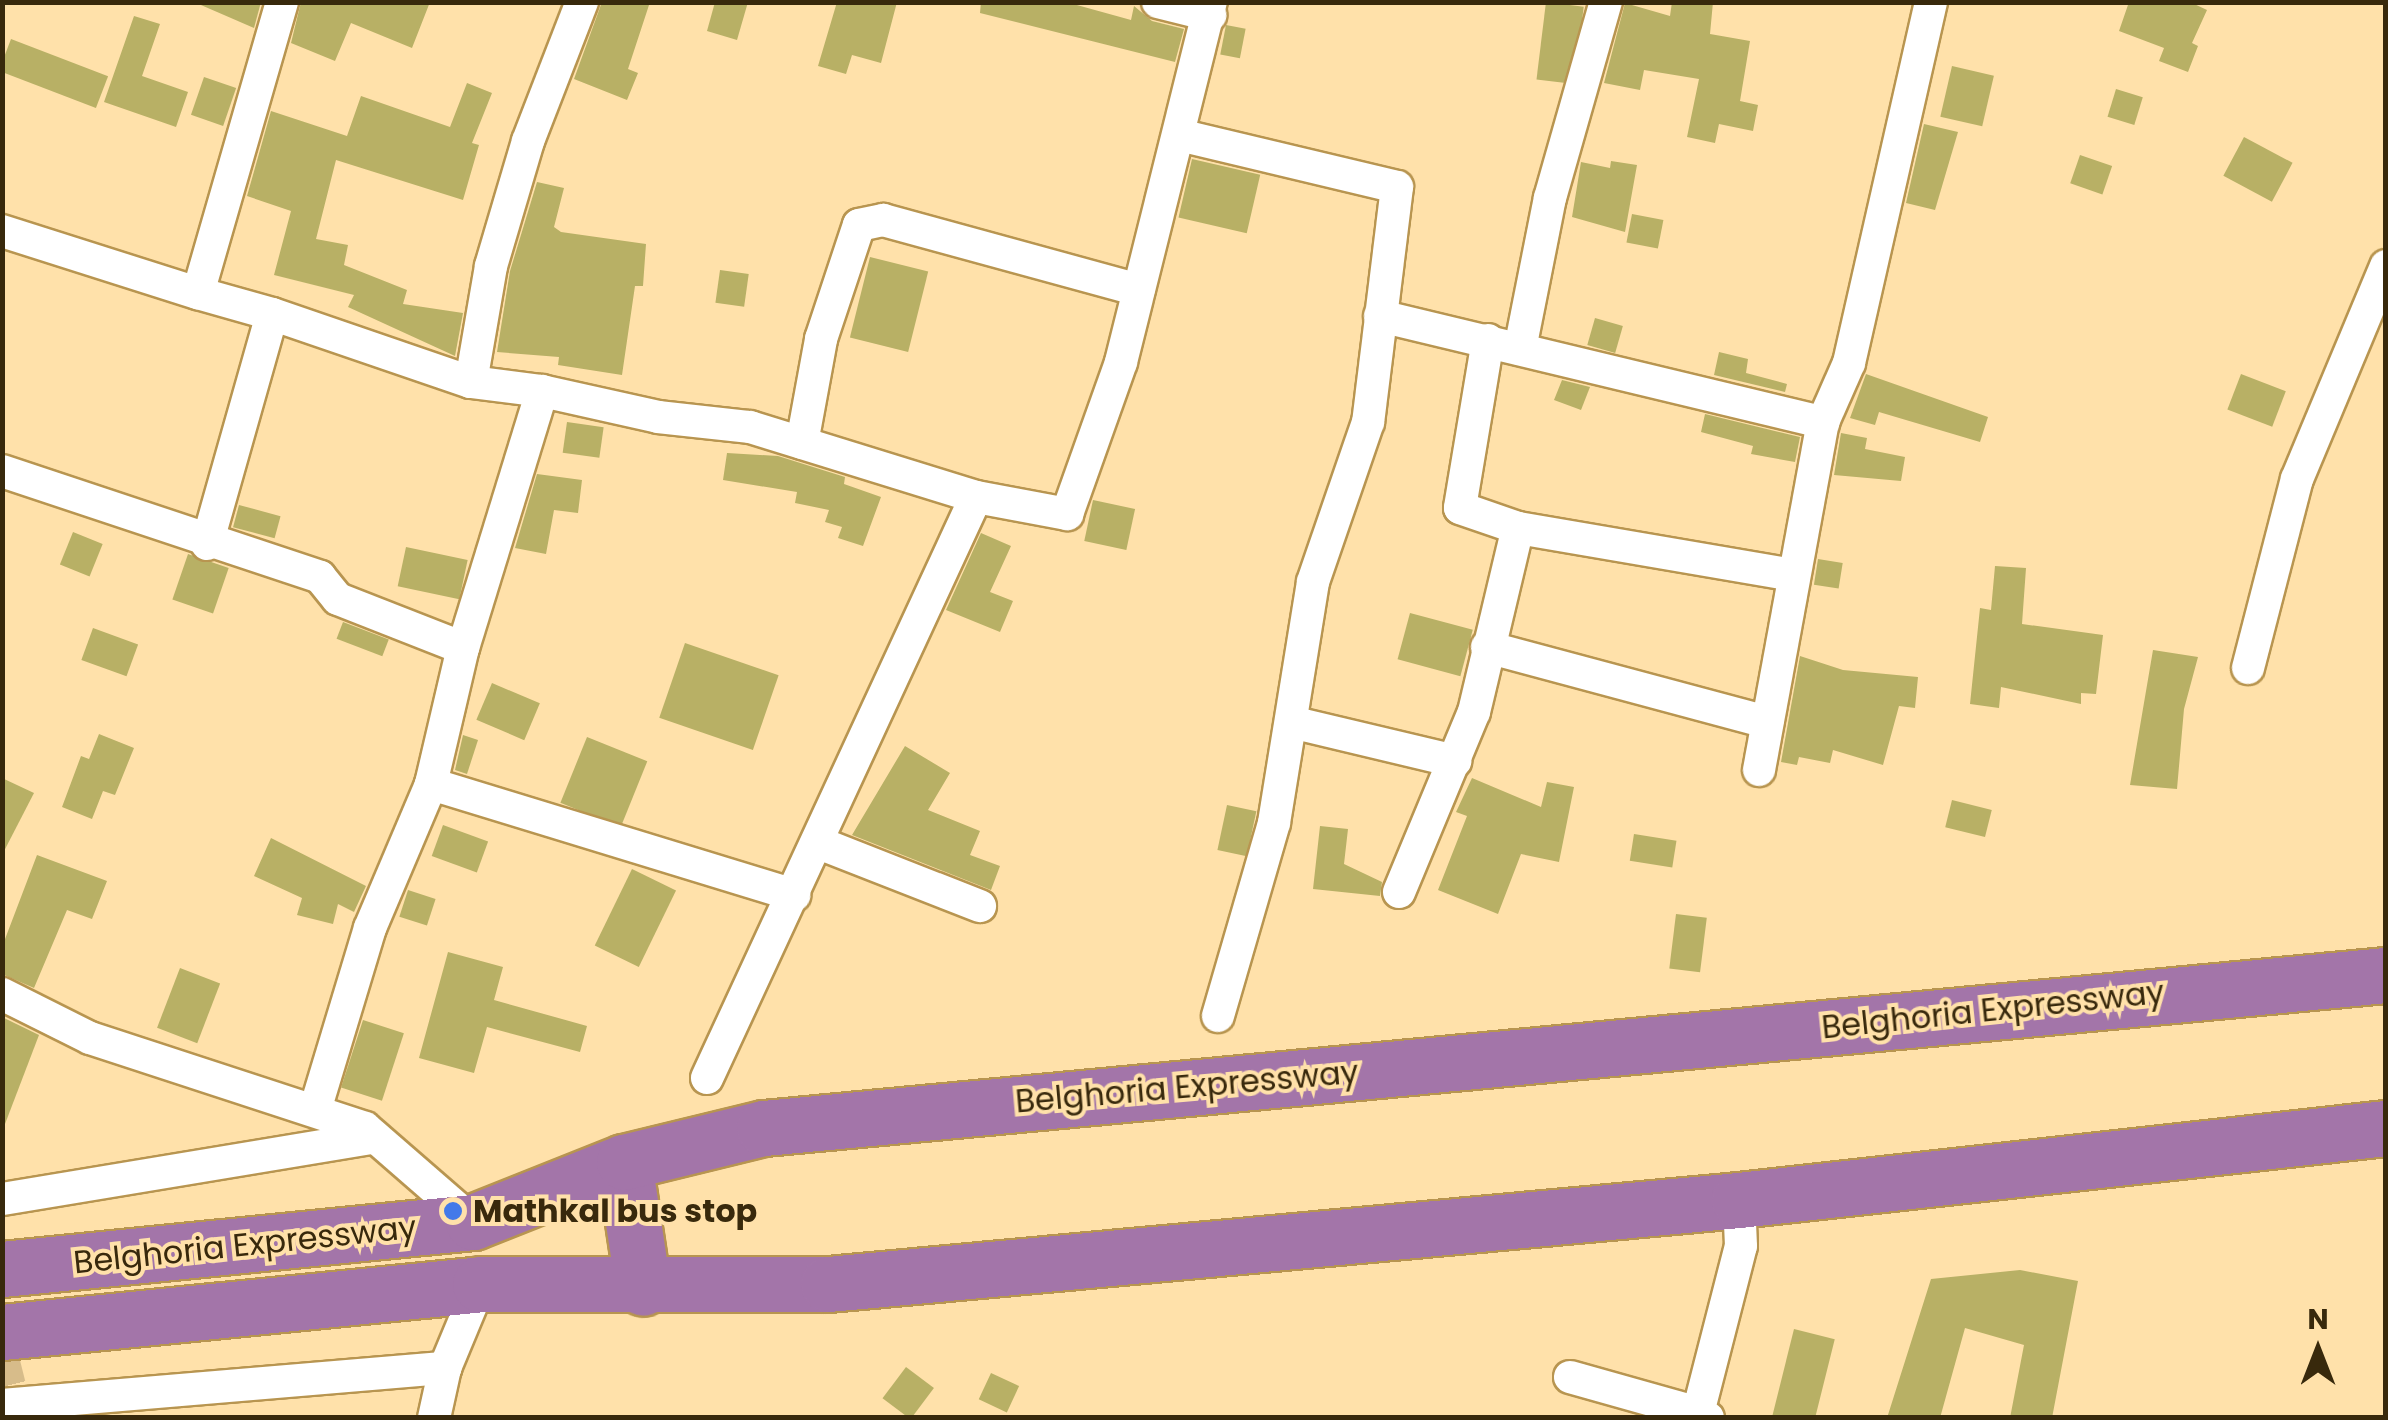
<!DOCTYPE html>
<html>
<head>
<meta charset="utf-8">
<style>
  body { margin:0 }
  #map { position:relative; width:2388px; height:1420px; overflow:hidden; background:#ffe1aa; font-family:Poppins,sans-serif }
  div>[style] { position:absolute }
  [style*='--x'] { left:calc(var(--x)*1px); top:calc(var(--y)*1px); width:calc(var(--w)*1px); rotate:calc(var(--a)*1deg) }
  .building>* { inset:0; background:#b8b065; transform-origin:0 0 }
  .street-tunnel>* { height:32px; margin-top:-16px; transform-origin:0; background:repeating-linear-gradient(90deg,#d7bc8a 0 32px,transparent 0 48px) }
  .roads { filter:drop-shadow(2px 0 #b89550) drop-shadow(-2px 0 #b89550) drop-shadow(0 2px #b89550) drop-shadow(0 -2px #b89550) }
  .street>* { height:32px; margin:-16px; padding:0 16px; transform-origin:16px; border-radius:16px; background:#fff }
  .highway>* { height:55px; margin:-27.5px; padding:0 27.5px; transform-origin:27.5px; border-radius:27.5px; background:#a375a9 }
  .dots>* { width:28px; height:28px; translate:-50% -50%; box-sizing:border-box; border:5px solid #ffe1aa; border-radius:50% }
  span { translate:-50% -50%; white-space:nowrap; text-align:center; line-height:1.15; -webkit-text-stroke:8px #ffe1aa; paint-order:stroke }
  .street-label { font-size:32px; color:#38290c }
  .poi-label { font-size:32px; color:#38290c; font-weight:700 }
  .left { translate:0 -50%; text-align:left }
  .frame { position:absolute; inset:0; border:5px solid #38290c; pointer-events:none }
  .north { position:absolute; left:2268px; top:1300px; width:100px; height:100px; -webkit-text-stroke:8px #ffe1aa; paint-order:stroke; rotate:0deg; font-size:28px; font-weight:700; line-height:40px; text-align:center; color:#38290c }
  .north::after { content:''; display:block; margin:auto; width:35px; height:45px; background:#38290c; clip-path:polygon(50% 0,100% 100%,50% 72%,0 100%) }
</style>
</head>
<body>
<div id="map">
  <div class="building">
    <i style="clip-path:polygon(194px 2px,261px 2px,254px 28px)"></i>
    <i style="clip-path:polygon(301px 2px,430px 2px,412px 48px,351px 23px,335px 61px,291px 43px)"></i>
    <i style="clip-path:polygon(602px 2px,650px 2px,628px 69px,638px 73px,627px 100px,574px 79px)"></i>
    <i style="clip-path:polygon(715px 2px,748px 2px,737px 40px,707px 31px)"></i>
    <i style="clip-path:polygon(837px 2px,897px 2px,881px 63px,852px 55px,846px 74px,818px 66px)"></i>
    <i style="clip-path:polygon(981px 2px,1066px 2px,1131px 20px,1134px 6px,1152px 21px,1184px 29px,1175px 62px,980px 13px)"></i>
    <i style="left:1546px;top:2px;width:38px;height:78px;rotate:7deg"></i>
    <i style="clip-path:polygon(1672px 2px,1713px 2px,1710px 34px,1750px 41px,1740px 101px,1758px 105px,1753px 131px,1719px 124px,1715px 143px,1687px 137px,1699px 79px,1644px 70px,1640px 90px,1604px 83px,1625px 3px,1670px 16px)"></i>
    <i style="clip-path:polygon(2129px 2px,2190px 2px,2207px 10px,2192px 43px,2198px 46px,2188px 72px,2159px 61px,2164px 48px,2119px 31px)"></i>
    <i style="clip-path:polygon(134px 16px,160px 24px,142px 76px,188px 92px,176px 127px,104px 102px)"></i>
    <i style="left:1226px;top:25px;width:20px;height:30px;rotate:11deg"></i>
    <i style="left:11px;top:39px;width:104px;height:34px;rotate:21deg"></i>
    <i style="left:1952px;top:66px;width:43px;height:52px;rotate:13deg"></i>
    <i style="left:204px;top:77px;width:34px;height:40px;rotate:19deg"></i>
    <i style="clip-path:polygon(467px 83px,492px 93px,472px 143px,479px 145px,463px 200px,336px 160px,316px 239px,348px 245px,344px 265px,407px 290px,403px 304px,463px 313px,455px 356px,348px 307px,354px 295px,274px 275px,291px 211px,247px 196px,271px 111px,347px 136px,361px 96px,450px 127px)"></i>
    <i style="left:2116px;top:89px;width:28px;height:29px;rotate:17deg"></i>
    <i style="clip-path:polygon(1924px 124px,1958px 132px,1935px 210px,1906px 203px)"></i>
    <i style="left:2244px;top:137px;width:55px;height:44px;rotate:28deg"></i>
    <i style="left:2080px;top:155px;width:34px;height:30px;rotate:19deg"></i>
    <i style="left:1192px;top:159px;width:70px;height:60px;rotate:13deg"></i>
    <i style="clip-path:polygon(1611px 161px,1637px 165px,1625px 232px,1572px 217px,1581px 162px,1610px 168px)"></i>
    <i style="clip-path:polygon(537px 182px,564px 188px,554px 227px,561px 232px,646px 244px,643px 286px,635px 286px,622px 375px,558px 365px,559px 357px,497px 352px,510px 271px)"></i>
    <i style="left:1632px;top:214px;width:32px;height:29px;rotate:11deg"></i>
    <i style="left:870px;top:257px;width:60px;height:83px;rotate:14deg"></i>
    <i style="left:720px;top:270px;width:29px;height:33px;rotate:8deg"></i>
    <i style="left:1595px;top:318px;width:29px;height:28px;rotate:16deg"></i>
    <i style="clip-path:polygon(1719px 352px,1748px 359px,1746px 373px,1787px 384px,1785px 392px,1714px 375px)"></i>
    <i style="clip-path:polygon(1866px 374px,1988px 417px,1980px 442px,1879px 412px,1875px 425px,1850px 418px)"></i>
    <i style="left:2241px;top:374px;width:48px;height:38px;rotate:21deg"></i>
    <i style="clip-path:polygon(1562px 380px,1590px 387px,1581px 410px,1554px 400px)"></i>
    <i style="clip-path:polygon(1705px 414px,1800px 437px,1795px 462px,1751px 454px,1753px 446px,1701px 432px)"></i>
    <i style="left:567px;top:422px;width:37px;height:31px;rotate:8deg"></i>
    <i style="clip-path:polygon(1841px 433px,1867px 438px,1865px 449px,1905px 457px,1901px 481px,1834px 475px)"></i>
    <i style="clip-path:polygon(727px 453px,778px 456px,845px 477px,844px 484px,881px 497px,863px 546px,838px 538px,842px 527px,825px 522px,829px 510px,795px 503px,797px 492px,723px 480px)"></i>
    <i style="clip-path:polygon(537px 474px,582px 480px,578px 513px,554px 510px,546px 554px,515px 548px)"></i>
    <i style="left:1093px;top:500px;width:43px;height:42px;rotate:12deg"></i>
    <i style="left:239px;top:505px;width:43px;height:23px;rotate:15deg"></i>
    <i style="left:73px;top:532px;width:32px;height:35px;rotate:22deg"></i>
    <i style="clip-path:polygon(981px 533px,1011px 546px,990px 592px,1013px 601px,1000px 632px,946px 610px)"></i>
    <i style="left:406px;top:547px;width:63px;height:40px;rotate:12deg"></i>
    <i style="left:188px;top:554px;width:43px;height:48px;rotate:19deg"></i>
    <i style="left:1818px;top:559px;width:25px;height:26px;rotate:9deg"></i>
    <i style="clip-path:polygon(1995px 566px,2026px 568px,2022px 624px,2103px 635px,2096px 694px,2081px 693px,2081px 704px,2001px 687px,1999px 708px,1970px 704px,1980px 608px,1991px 610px)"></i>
    <i style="left:1410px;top:613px;width:65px;height:48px;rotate:15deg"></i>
    <i style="left:343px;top:622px;width:49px;height:18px;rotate:21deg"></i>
    <i style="left:93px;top:628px;width:48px;height:34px;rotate:20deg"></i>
    <i style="left:685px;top:643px;width:99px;height:79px;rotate:19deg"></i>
    <i style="clip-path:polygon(2153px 650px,2198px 657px,2184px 709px,2177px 789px,2130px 785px)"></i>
    <i style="clip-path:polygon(1800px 656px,1843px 670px,1918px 677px,1915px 708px,1899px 706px,1883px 765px,1833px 750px,1830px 763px,1799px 757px,1797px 765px,1781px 762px)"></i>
    <i style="left:492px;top:683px;width:52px;height:40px;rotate:23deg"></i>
    <i style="clip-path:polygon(99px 734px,134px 748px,115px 795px,103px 791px,92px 819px,62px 807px,81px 756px,89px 759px)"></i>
    <i style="clip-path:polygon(463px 735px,478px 740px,467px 774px,455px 770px)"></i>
    <i style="left:587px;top:737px;width:65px;height:71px;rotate:22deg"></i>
    <i style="clip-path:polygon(905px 746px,950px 773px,928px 810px,980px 831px,970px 855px,1000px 866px,991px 890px,852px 835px)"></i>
    <i style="clip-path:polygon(2px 778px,34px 793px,2px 855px)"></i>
    <i style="clip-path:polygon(1472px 778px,1541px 807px,1547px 782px,1574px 787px,1559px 862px,1521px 854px,1498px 914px,1438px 890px,1467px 816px,1456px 812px)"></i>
    <i style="left:1952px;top:800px;width:41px;height:28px;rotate:14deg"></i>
    <i style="left:1227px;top:805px;width:30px;height:46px;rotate:12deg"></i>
    <i style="left:443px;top:825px;width:48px;height:33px;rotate:20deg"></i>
    <i style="clip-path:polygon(1320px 826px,1348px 829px,1344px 864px,1382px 882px,1380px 896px,1313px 889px)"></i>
    <i style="left:1634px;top:834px;width:43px;height:27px;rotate:9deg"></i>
    <i style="clip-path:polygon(271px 838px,366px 886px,354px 912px,338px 904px,333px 924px,297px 915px,302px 898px,254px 876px)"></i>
    <i style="clip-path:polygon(37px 855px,107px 881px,92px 919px,67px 910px,34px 988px,2px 974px,2px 947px)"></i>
    <i style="left:632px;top:869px;width:49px;height:85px;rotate:26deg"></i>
    <i style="left:408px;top:890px;width:29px;height:28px;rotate:18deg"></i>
    <i style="left:1676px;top:914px;width:31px;height:55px;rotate:7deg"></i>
    <i style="clip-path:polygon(448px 952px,503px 967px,494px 1000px,587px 1026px,580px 1052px,487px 1027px,474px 1073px,419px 1058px)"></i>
    <i style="left:180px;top:968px;width:43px;height:64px;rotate:21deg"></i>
    <i style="clip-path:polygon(2px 1017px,39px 1035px,5px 1124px,2px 1123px)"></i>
    <i style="left:363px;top:1020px;width:43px;height:71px;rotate:18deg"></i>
    <i style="clip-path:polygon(2020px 1270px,2078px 1281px,2052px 1418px,2010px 1418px,2024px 1345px,1965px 1328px,1940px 1418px,1887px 1418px,1931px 1279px)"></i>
    <i style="left:1794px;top:1329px;width:42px;height:91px;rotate:14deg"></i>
    <i style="left:906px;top:1367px;width:35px;height:39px;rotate:37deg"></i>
    <i style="left:991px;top:1373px;width:31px;height:29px;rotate:25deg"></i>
  </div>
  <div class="street-tunnel">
    <i style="--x:2;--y:1354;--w:49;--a:76"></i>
  </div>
  <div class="roads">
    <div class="street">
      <i style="--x:1158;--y:2;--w:54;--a:14"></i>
      <i style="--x:1179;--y:135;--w:224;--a:13.4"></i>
      <i style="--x:1397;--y:187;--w:237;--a:97"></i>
      <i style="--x:1368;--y:422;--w:169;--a:109"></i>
      <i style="--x:1313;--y:582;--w:244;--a:99.2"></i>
      <i style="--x:1274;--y:823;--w:201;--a:106.2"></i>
      <i style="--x:2;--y:231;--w:206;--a:17.6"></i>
      <i style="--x:272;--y:314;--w:210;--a:18.9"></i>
      <i style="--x:1380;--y:316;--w:456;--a:13.5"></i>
      <i style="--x:1488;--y:340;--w:170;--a:99.5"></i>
      <i style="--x:1460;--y:508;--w:61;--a:19"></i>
      <i style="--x:1520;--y:349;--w:154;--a:-78.8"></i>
      <i style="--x:1550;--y:198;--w:204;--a:-74.1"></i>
      <i style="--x:542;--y:391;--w:72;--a:-172.8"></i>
      <i style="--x:471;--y:382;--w:118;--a:-80.2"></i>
      <i style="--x:491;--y:266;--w:130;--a:-73.5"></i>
      <i style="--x:528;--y:141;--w:149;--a:-68.8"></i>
      <i style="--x:802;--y:443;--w:106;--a:-79.6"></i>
      <i style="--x:821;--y:339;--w:120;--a:-71.6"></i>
      <i style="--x:859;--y:225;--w:25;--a:-12"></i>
      <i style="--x:883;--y:220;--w:265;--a:15.3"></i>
      <i style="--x:2;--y:471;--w:335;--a:18.4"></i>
      <i style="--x:320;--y:577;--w:28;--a:51"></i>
      <i style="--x:338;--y:599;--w:134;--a:21.4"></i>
      <i style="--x:207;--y:544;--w:239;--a:-74.2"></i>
      <i style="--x:272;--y:314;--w:77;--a:-164.2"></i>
      <i style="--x:198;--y:293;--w:303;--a:-73.9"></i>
      <i style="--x:1487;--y:647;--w:290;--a:15"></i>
      <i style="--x:2248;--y:668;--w:195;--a:-75.5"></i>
      <i style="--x:2297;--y:479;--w:231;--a:-67.3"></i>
      <i style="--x:1291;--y:722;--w:169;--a:13.4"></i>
      <i style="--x:1759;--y:770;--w:354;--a:-79.6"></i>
      <i style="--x:1823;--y:422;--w:64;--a:-66.2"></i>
      <i style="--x:1849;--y:363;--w:370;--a:-77.2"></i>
      <i style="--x:431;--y:784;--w:380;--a:17"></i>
      <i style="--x:819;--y:843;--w:173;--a:21.4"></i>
      <i style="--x:1399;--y:892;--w:195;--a:-67.4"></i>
      <i style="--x:1474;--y:712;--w:189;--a:-76.6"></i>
      <i style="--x:1518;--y:528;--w:278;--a:9.7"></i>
      <i style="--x:2;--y:994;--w:98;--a:26.6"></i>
      <i style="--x:90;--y:1038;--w:289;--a:18.1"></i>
      <i style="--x:365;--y:1128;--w:143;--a:41"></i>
      <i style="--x:707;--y:1078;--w:640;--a:-65.16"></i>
      <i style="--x:976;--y:497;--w:93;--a:10.6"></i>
      <i style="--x:1067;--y:514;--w:161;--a:-70.4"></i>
      <i style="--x:1121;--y:362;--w:371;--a:-76"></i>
      <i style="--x:315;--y:1110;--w:190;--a:-73.2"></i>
      <i style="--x:370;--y:928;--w:156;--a:-67"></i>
      <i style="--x:431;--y:784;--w:140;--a:-76.8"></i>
      <i style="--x:463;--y:648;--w:269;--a:-72.9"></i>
      <i style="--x:542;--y:391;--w:119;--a:12.6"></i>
      <i style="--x:658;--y:417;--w:93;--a:6.2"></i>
      <i style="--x:750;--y:427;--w:237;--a:17.2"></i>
      <i style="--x:2;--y:1199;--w:378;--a:-9.4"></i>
      <i style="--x:1570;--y:1377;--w:133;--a:15.7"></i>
      <i style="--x:2;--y:1405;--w:445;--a:-4.8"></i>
      <i style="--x:434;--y:1418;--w:51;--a:-77.6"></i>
      <i style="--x:445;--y:1368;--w:91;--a:-67.4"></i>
      <i style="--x:1708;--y:1418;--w:11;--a:-153"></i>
      <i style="--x:1698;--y:1413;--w:172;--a:-75.6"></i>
      <i style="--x:1741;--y:1246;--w:46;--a:-92.5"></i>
    </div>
    <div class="highway">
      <i style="--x:624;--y:1162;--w:127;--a:81.4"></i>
      <i style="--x:2;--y:1269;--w:473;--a:-5.7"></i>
      <i style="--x:473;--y:1222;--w:162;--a:-21.7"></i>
      <i style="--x:624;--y:1162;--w:144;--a:-13.7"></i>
      <i style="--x:764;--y:1128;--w:1629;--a:-5.39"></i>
      <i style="--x:2;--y:1332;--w:480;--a:-5.7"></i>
      <i style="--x:480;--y:1284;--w:348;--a:0"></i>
      <i style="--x:828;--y:1284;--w:915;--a:-5.27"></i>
      <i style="--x:1739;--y:1200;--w:651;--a:-6.35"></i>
    </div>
  </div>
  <div class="dots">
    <i style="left:453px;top:1211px;background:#4379e9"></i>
  </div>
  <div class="street-label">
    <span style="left:1993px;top:1010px;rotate:-6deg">Belghoria Expressway</span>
    <span style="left:1187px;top:1087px;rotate:-5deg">Belghoria Expressway</span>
    <span style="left:245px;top:1245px;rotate:-6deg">Belghoria Expressway</span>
  </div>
  <div class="poi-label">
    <span class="left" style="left:473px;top:1211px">Mathkal bus stop</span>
  </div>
  <div class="frame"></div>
  <div class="north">N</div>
</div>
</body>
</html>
